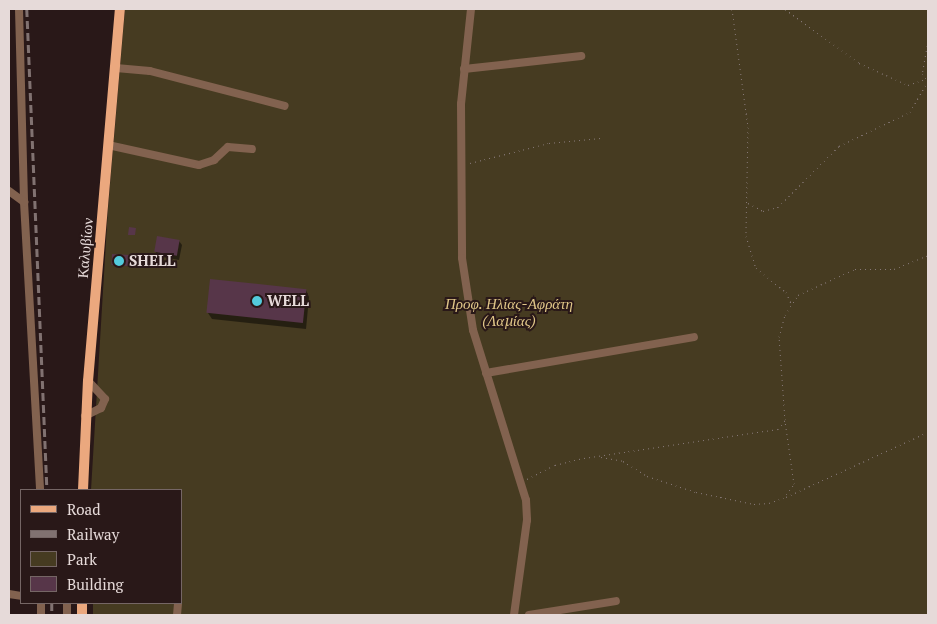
<!DOCTYPE html>
<html>
<head>
<meta charset="utf-8">
<style>
  body { margin:0 }
  #map { position:relative; width:937px; height:624px; overflow:hidden; background:#291818; font-family:"PT Serif",serif }
  div>[style] { position:absolute }
  [style*='--x'] { left:calc(var(--x)*1px); top:calc(var(--y)*1px); width:calc(var(--w)*1px); rotate:calc(var(--a)*1deg) }
  .green>* { inset:0; background:#463b21 }
  .shadow>* { inset:0; background:#0007 }
  .building>* { inset:0; background:#573649; transform-origin:0 0 }
  .path>* { height:1px; margin-top:-0.5px; transform-origin:0; background:repeating-linear-gradient(90deg,#877978 0 1px,transparent 0 5px) }
  .minor>* { height:8px; margin:-4px; padding:0 4px; transform-origin:4px; border-radius:4px; background:#82624f }
  .major>* { height:10px; margin:-5px; padding:0 5px; transform-origin:5px; border-radius:5px; background:#eba87e }
  .rail>* { height:2.5px; margin-top:-1.25px; transform-origin:0; background:repeating-linear-gradient(90deg,#817271 0 8px,transparent 0 12px) }
  .dots>* { width:14px; height:14px; translate:-50% -50%; box-sizing:border-box; border:2px solid #291818; border-radius:50% }
  span { translate:-50% -50%; white-space:nowrap; text-align:center; line-height:1.15; -webkit-text-stroke:4px #291818; paint-order:stroke }
  .street-label { font-size:15px; color:#e6dad9 }
  .poi-label { font-size:15px; color:#e6dad9; font-weight:700 }
  .left { translate:0 -50%; text-align:left }
  .park-label { font-size:15px; color:#e0c688; font-style:italic }
  .frame { position:absolute; inset:0; border:10px solid #e6dad9; pointer-events:none }
  .legend { position:absolute; left:20px; top:489px; width:162px; height:115px; box-sizing:border-box; background:#291818; border:1px solid #756665; margin:0; padding:6px 9px; list-style:none; font-size:15px; color:#e6dad9 }
  .legend li { display:flex; align-items:center; gap:10px; height:25px }
  .legend b { width:25px; border:1px solid #756665 }
</style>
</head>
<body>
<div id="map">
  <div class="green">
    <i style="clip-path:polygon(125px 9px,928px 9px,928px 615px,93px 615px,93px 603px,181px 603px,181px 490px,91px 490px,108px 208px)"></i>
  </div>
  <div class="shadow">
    <i style="clip-path:polygon(179px 241px,182px 245px,179px 260px,158px 256px,155px 251px)"></i>
    <i style="clip-path:polygon(306px 290px,309px 297px,306px 329px,212px 319px,208px 313px)"></i>
  </div>
  <div class="building">
    <i style="clip-path:polygon(129px 227px,136px 228px,135px 235px,128px 235px)"></i>
    <i style="left:157px;top:236px;width:23px;height:16px;rotate:10deg"></i>
    <i style="left:112px;top:254px;width:18px;height:11px;rotate:3deg"></i>
    <i style="left:210px;top:279px;width:97px;height:34px;rotate:6deg"></i>
  </div>
  <div class="path">
    <i style="--x:732;--y:9;--w:119;--a:82.3"></i>
    <i style="--x:748;--y:127;--w:109;--a:91.1"></i>
    <i style="--x:746;--y:236;--w:34;--a:73"></i>
    <i style="--x:756;--y:268;--w:38;--a:39"></i>
    <i style="--x:786;--y:292;--w:12;--a:66"></i>
    <i style="--x:785;--y:9;--w:92;--a:36.1"></i>
    <i style="--x:859;--y:63;--w:54;--a:24.2"></i>
    <i style="--x:908;--y:85;--w:18;--a:-19"></i>
    <i style="--x:928;--y:41;--w:34;--a:100"></i>
    <i style="--x:922;--y:74;--w:8;--a:45"></i>
    <i style="--x:470;--y:163;--w:81;--a:-14.2"></i>
    <i style="--x:549;--y:143;--w:52;--a:-5.5"></i>
    <i style="--x:748;--y:203;--w:17;--a:28"></i>
    <i style="--x:763;--y:211;--w:16;--a:-15"></i>
    <i style="--x:778;--y:207;--w:86;--a:-45"></i>
    <i style="--x:839;--y:146;--w:79;--a:-25.6"></i>
    <i style="--x:910;--y:112;--w:36;--a:-60"></i>
    <i style="--x:601;--y:457;--w:22;--a:10"></i>
    <i style="--x:623;--y:461;--w:28;--a:32"></i>
    <i style="--x:647;--y:476;--w:52;--a:18.1"></i>
    <i style="--x:696;--y:492;--w:59;--a:11.7"></i>
    <i style="--x:754;--y:504;--w:15;--a:-4"></i>
    <i style="--x:769;--y:503;--w:15;--a:-20"></i>
    <i style="--x:783;--y:498;--w:18;--a:-52"></i>
    <i style="--x:794;--y:484;--w:64;--a:-98.1"></i>
    <i style="--x:527;--y:479;--w:31;--a:-27"></i>
    <i style="--x:555;--y:465;--w:30;--a:-14"></i>
    <i style="--x:584;--y:458;--w:196;--a:-8.5"></i>
    <i style="--x:778;--y:429;--w:11;--a:-52"></i>
    <i style="--x:785;--y:420;--w:83;--a:-94.1"></i>
    <i style="--x:779;--y:337;--w:23;--a:-75"></i>
    <i style="--x:785;--y:315;--w:24;--a:-57"></i>
    <i style="--x:798;--y:295;--w:63;--a:-24.5"></i>
    <i style="--x:855;--y:269;--w:39;--a:0"></i>
    <i style="--x:894;--y:269;--w:37;--a:-22"></i>
    <i style="--x:786;--y:497;--w:156;--a:-24.6"></i>
  </div>
  <div class="minor">
    <i style="--x:19;--y:9;--w:193;--a:88.5"></i>
    <i style="--x:24;--y:202;--w:288;--a:86.8"></i>
    <i style="--x:471;--y:9;--w:96;--a:96"></i>
    <i style="--x:461;--y:104;--w:154;--a:89.6"></i>
    <i style="--x:462;--y:258;--w:73;--a:81.3"></i>
    <i style="--x:473;--y:330;--w:178;--a:72.7"></i>
    <i style="--x:526;--y:500;--w:20;--a:87"></i>
    <i style="--x:527;--y:520;--w:96;--a:97.8"></i>
    <i style="--x:116;--y:68;--w:34;--a:5"></i>
    <i style="--x:150;--y:71;--w:139;--a:14.5"></i>
    <i style="--x:464;--y:69;--w:118;--a:-6.3"></i>
    <i style="--x:108;--y:145;--w:93;--a:12.4"></i>
    <i style="--x:199;--y:165;--w:16;--a:-18"></i>
    <i style="--x:214;--y:160;--w:19;--a:-43"></i>
    <i style="--x:228;--y:147;--w:24;--a:5"></i>
    <i style="--x:9;--y:191;--w:19;--a:36"></i>
    <i style="--x:486;--y:373;--w:211;--a:-9.8"></i>
    <i style="--x:85;--y:416;--w:18;--a:-27"></i>
    <i style="--x:101;--y:408;--w:10;--a:-66"></i>
    <i style="--x:105;--y:399;--w:25;--a:-133"></i>
    <i style="--x:9;--y:594;--w:12;--a:9"></i>
    <i style="--x:41;--y:603;--w:12;--a:90"></i>
    <i style="--x:67;--y:615;--w:12;--a:-90"></i>
    <i style="--x:177;--y:615;--w:12;--a:-85"></i>
    <i style="--x:529;--y:615;--w:88;--a:-9.1"></i>
  </div>
  <div class="major">
    <i style="--x:83;--y:490;--w:109;--a:-87.4"></i>
    <i style="--x:88;--y:381;--w:373;--a:-85.1"></i>
    <i style="--x:82;--y:615;--w:12;--a:-90"></i>
  </div>
  <div class="rail">
    <i style="--x:27;--y:9;--w:481;--a:87.6"></i>
    <i style="--x:52;--y:603;--w:12;--a:90"></i>
  </div>
  <div class="dots">
    <i style="left:119px;top:261px;background:#53cbdc"></i>
    <i style="left:257px;top:301px;background:#53cbdc"></i>
  </div>
  <div class="street-label">
    <span style="left:85px;top:248px;rotate:-85deg">Καλυβίων</span>
  </div>
  <div class="poi-label">
    <span class="left" style="left:129px;top:261px">SHELL</span>
    <span class="left" style="left:267px;top:301px">WELL</span>
  </div>
  <div class="park-label">
    <span style="left:509px;top:312px">Προφ. Ηλίας-Αφράτη<br>(Λαμίας)</span>
  </div>
  <div class="frame"></div>
  <ul class="legend">
  <li><b style="height:6px;background:#eba87e"></b>Road</li>
  <li><b style="height:6px;background:#817271"></b>Railway</li>
  <li><b style="height:14px;background:#463b21"></b>Park</li>
  <li><b style="height:14px;background:#573649"></b>Building</li>
  </ul>
</div>
</body>
</html>
